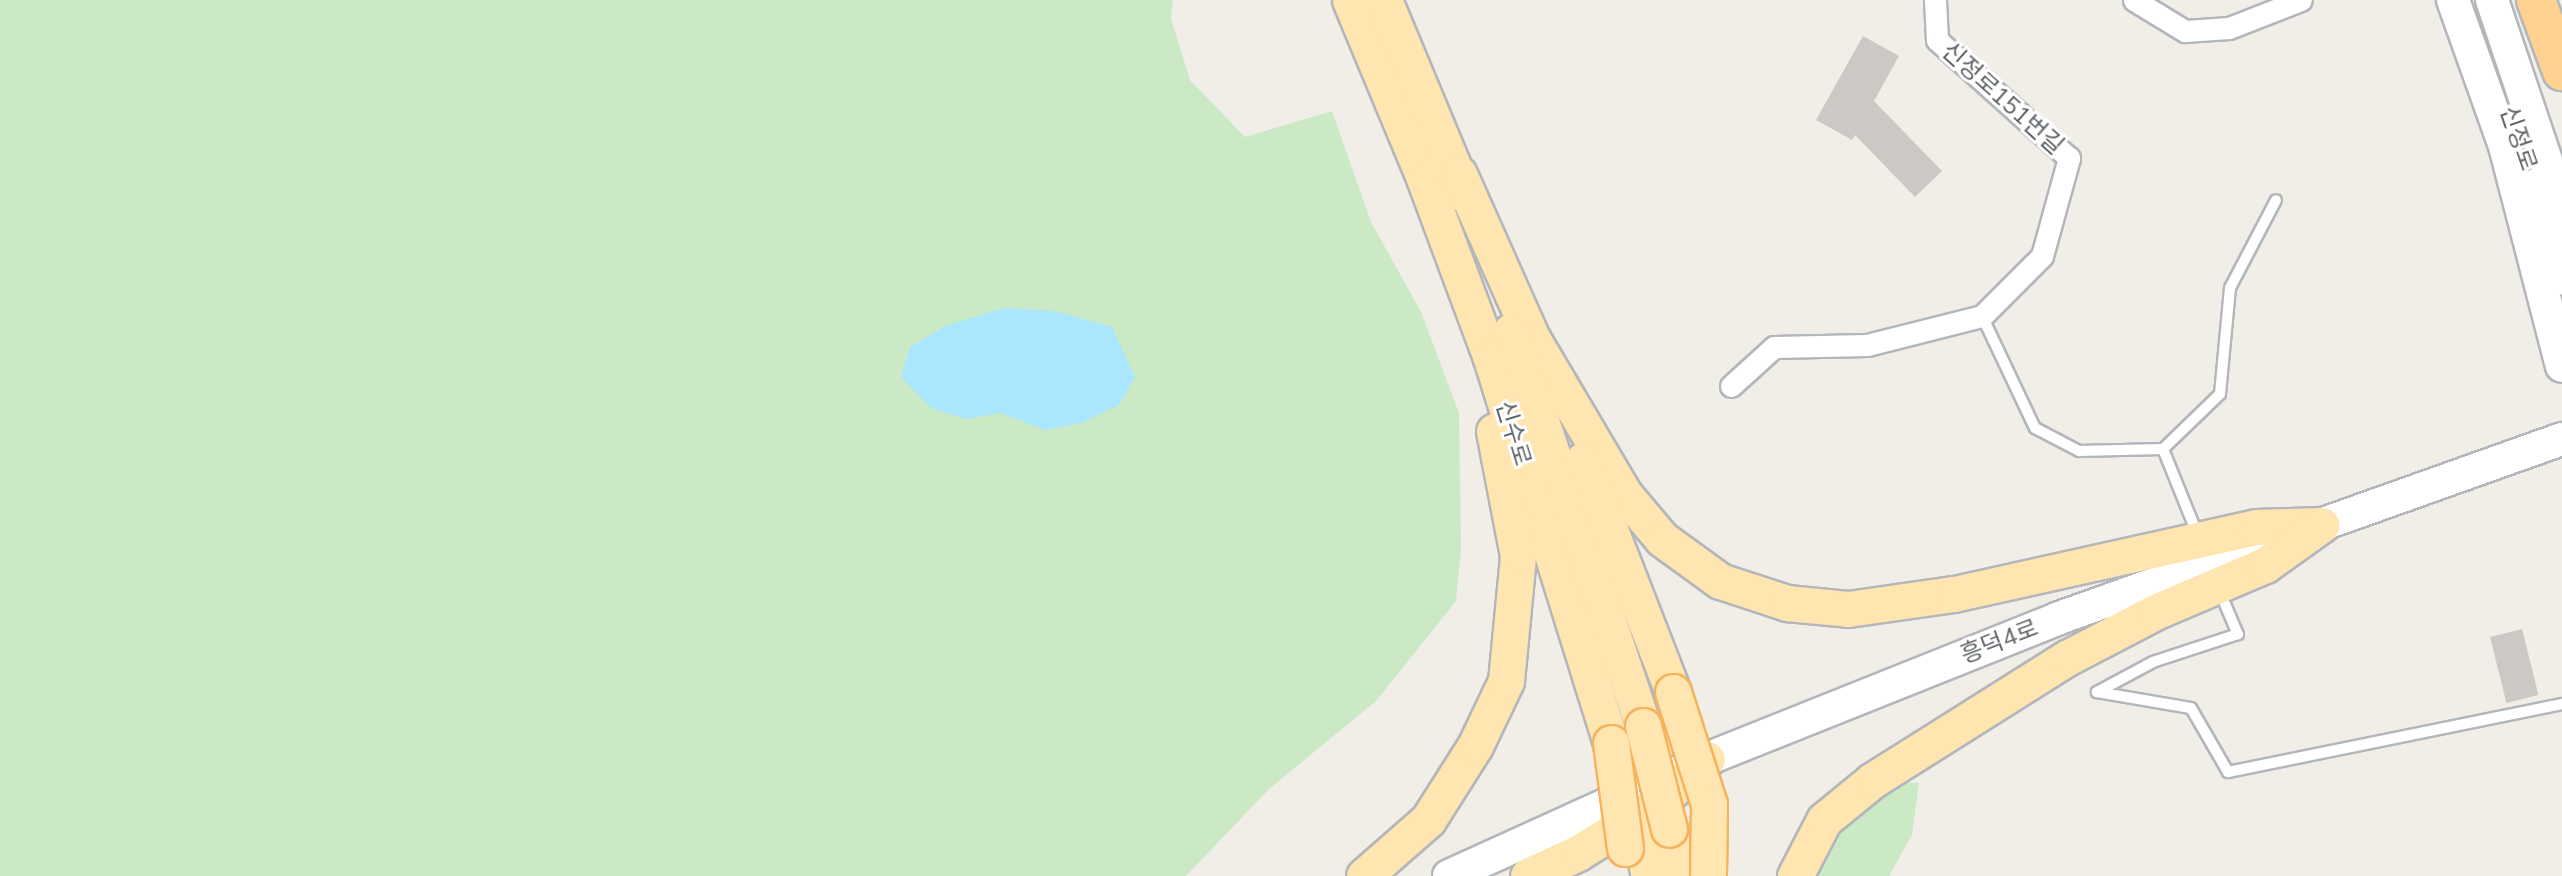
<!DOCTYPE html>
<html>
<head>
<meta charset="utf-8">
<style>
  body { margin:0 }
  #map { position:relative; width:2562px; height:876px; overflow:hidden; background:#f1eee8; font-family:Mulish,"Noto Sans KR",sans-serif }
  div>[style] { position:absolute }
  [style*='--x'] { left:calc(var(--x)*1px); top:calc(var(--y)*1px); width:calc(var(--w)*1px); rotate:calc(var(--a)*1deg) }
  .green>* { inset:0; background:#cae9c4 }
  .water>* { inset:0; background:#aae7ff }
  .building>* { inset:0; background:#ccc9c4; transform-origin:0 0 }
  .roads { filter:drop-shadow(2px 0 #b3b6ba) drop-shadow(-2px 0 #b3b6ba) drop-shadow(0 2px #b3b6ba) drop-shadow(0 -2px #b3b6ba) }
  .lane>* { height:10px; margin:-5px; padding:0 5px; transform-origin:5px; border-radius:5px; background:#fff }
  .street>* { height:21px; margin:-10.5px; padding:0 10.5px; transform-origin:10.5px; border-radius:10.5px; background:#fff }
  .secondary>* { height:32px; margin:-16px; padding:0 16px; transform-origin:16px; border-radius:16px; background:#fff }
  .primary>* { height:35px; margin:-17.5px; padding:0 17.5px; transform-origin:17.5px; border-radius:17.5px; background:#ffe5af }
  .highway>* { height:38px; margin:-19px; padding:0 19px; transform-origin:19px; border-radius:19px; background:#ffd291 }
  .bridges { filter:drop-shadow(2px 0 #f7b25b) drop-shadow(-2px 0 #f7b25b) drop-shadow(0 2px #f7b25b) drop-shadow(0 -2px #f7b25b) }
  .primary-bridge>* { height:35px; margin:-17.5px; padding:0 17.5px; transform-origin:17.5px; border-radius:17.5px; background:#ffe5af }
  span { translate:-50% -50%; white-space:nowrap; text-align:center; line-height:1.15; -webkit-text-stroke:6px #fff; paint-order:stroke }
  .street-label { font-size:24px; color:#5f6468 }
</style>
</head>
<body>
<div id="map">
  <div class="green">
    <i style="clip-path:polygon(0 0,1173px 0,1171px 19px,1190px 80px,1245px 137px,1332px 111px,1371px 222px,1421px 312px,1459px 413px,1461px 548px,1456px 601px,1376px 701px,1269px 789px,1186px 876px,0 876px)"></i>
    <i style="clip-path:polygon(1889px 782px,1919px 783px,1912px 835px,1889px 876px,1805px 876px,1846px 813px)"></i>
  </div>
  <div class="water">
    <i style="clip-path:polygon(1004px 308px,1054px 311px,1112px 327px,1135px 377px,1119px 405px,1081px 423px,1045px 430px,1000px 413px,966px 419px,931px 408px,901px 377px,910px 347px,945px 326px)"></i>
  </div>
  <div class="building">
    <i style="clip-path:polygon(1863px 36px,1899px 56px,1874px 101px,1942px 171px,1915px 197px,1855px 135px,1852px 140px,1816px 120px)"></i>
    <i style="left:2522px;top:629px;width:68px;height:33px;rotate:76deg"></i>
  </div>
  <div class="roads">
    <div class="lane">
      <i style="--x:1982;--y:316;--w:124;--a:64.7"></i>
      <i style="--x:2035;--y:428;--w:50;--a:27.6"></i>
      <i style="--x:2079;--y:451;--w:84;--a:-1.4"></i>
      <i style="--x:2163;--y:449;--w:79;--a:-44"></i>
      <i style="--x:2220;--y:394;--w:106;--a:-84.6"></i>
      <i style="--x:2230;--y:288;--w:99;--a:-62.4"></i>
      <i style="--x:2163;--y:449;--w:91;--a:68"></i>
      <i style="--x:2225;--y:604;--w:33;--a:67"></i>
      <i style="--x:2238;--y:634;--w:89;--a:161.8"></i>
      <i style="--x:2153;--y:662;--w:64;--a:151.8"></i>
      <i style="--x:2097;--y:692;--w:95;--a:9.7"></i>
      <i style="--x:2191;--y:708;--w:74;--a:60"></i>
      <i style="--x:2228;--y:772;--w:341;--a:-11.5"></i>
    </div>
    <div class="street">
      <i style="--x:2134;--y:0;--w:60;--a:31.3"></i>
      <i style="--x:2185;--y:31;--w:44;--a:-3.9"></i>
      <i style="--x:2229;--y:28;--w:77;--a:-21.3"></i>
      <i style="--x:1731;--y:386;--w:58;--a:-42.2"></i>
      <i style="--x:1774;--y:347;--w:93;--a:-1.2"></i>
      <i style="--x:1867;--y:345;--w:119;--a:-14.2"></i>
      <i style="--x:1982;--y:316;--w:85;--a:-45"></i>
      <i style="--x:2042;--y:256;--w:102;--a:-74.6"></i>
      <i style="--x:2069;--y:158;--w:177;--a:-138.2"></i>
      <i style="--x:1937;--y:40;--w:40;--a:-92.9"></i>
    </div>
    <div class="secondary">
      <i style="--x:2453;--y:0;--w:155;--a:70.4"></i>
      <i style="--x:2505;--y:146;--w:227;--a:75.5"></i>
      <i style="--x:2492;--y:0;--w:219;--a:71.4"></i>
      <i style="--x:2536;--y:185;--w:97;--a:74.4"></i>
      <i style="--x:1449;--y:876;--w:283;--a:-24.4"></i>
      <i style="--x:1707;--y:759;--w:379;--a:-21.8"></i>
      <i style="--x:2059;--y:618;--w:534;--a:-19.59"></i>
    </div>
    <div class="primary">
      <i style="--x:1350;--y:0;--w:193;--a:67.4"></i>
      <i style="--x:1424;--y:178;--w:192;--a:69.6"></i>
      <i style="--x:1491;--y:358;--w:403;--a:72.7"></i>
      <i style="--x:1384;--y:0;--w:211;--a:67.4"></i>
      <i style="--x:1459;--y:174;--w:180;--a:66"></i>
      <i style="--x:1532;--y:338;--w:182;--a:59.4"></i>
      <i style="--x:1625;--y:495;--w:57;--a:49.9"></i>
      <i style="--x:1662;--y:539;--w:72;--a:35.9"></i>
      <i style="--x:1720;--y:581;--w:71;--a:18.2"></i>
      <i style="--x:1787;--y:603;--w:61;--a:5.6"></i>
      <i style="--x:1848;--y:609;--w:107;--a:-8.1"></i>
      <i style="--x:1954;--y:594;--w:309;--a:-12.5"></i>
      <i style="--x:2256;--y:527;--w:65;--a:-1.8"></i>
      <i style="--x:1511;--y:331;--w:416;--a:71.5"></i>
      <i style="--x:1583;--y:460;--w:249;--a:68.8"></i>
      <i style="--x:1669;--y:829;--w:48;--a:78"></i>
      <i style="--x:1641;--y:839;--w:38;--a:78"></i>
      <i style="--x:1364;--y:876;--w:85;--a:-41.2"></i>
      <i style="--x:1428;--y:820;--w:88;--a:-57.6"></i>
      <i style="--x:1475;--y:746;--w:72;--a:-64.5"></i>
      <i style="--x:1506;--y:681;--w:126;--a:-84.5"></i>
      <i style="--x:1518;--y:556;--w:127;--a:-100.9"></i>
      <i style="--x:1528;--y:876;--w:55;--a:-24.7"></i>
      <i style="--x:1578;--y:853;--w:93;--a:-31.8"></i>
      <i style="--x:1657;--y:804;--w:67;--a:-42"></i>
      <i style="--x:1795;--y:876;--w:63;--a:-62.6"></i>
      <i style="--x:1824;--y:820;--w:63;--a:-39.2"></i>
      <i style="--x:1873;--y:780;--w:229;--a:-32.2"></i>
      <i style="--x:2067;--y:658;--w:99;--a:-27.6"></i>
      <i style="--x:2155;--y:612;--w:120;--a:-23.1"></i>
      <i style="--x:2265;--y:565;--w:69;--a:-35.5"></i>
    </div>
    <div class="highway">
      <i style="--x:2536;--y:0;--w:76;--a:69.9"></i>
    </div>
  </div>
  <div class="bridges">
    <div class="primary-bridge">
      <i style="--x:1673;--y:692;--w:118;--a:72.2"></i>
      <i style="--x:1709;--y:804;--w:72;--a:90.8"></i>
      <i style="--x:1643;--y:726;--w:106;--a:75.8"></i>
      <i style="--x:1611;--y:743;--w:106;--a:82.4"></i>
    </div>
  </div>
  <div class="street-label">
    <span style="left:2003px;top:98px;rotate:42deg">신정로151번길</span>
    <span style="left:2519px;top:138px;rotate:71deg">신정로</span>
    <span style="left:1514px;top:433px;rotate:73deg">신수로</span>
    <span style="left:1999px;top:641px;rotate:-21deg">흥덕4로</span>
  </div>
</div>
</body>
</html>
